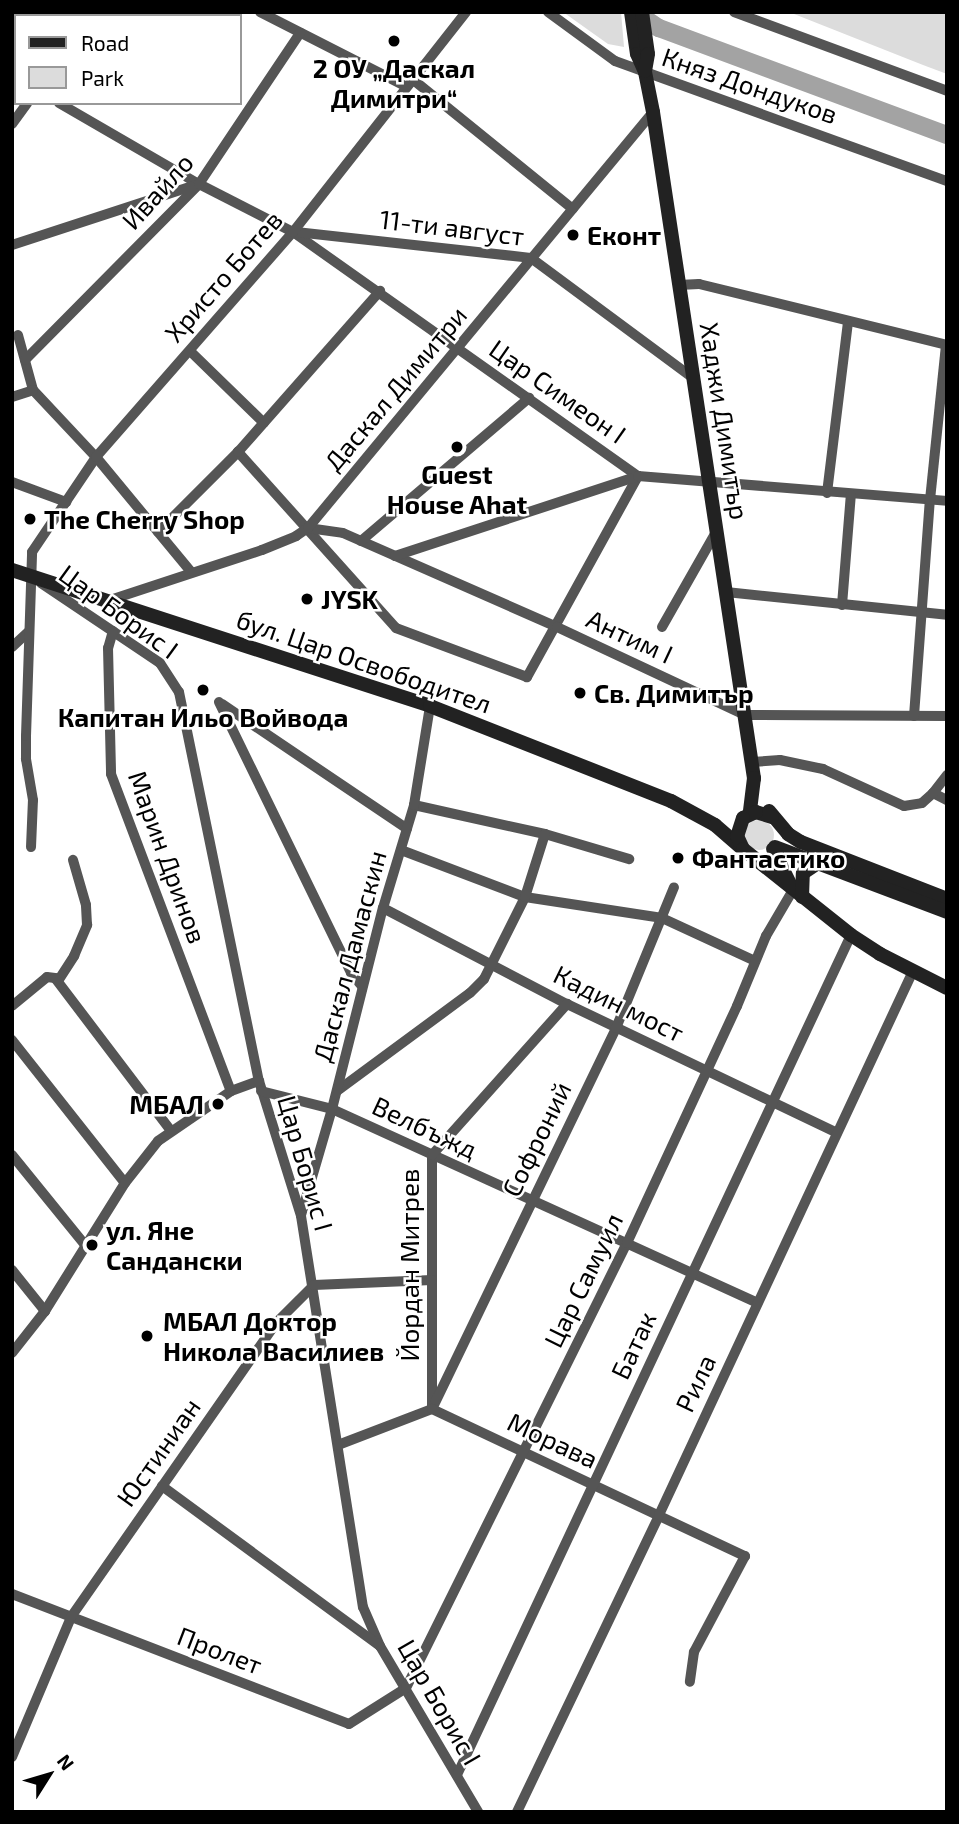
<!DOCTYPE html>
<html>
<head>
<meta charset="utf-8">
<style>
  body { margin:0 }
  #map { position:relative; width:959px; height:1824px; overflow:hidden; background:#fff; font-family:"Exo 2",sans-serif }
  div>[style] { position:absolute }
  [style*='--x'] { left:calc(var(--x)*1px); top:calc(var(--y)*1px); width:calc(var(--w)*1px); rotate:calc(var(--a)*1deg) }
  .green>* { inset:0; background:#dcdcdc }
  .round { border-radius:50% }
  .river>* { height:18px; margin:-9px; padding:0 9px; transform-origin:9px; border-radius:9px; background:#a3a3a3 }
  .street>* { height:10px; margin:-5px; padding:0 5px; transform-origin:5px; border-radius:5px; background:#555 }
  .secondary>* { height:14px; margin:-7px; padding:0 7px; transform-origin:7px; border-radius:7px; background:#222 }
  .dots>* { width:19px; height:19px; translate:-50% -50%; box-sizing:border-box; border:4px solid #fff; border-radius:50% }
  span { translate:-50% -50%; white-space:nowrap; text-align:center; line-height:1.15; -webkit-text-stroke:5px #fff; paint-order:stroke }
  .poi-label { font-size:26px; color:#000; font-weight:700 }
  .left { translate:0 -50%; text-align:left }
  .right { translate:-100% -50%; text-align:right }
  .street-label { font-size:26px; color:#000 }
  .frame { position:absolute; inset:0; border:14px solid #000; pointer-events:none }
  .legend { position:absolute; left:14px; top:14px; width:228px; height:91px; box-sizing:border-box; background:#fff; border:2px solid #999; margin:0; padding:9px 12px; list-style:none; font-size:21px; color:#000 }
  .legend li { display:flex; align-items:center; gap:14px; height:35px }
  .legend b { width:35px; border:2px solid #999 }
  .north { position:absolute; left:14px; top:1740px; width:70px; height:70px; -webkit-text-stroke:5px #fff; paint-order:stroke; rotate:53deg; font-size:19px; font-weight:700; line-height:28px; text-align:center; color:#000 }
  .north::after { content:''; display:block; margin:auto; width:24px; height:32px; background:#000; clip-path:polygon(50% 0,100% 100%,50% 72%,0 100%) }
</style>
</head>
<body>
<div id="map">
  <div class="green">
    <i style="clip-path:polygon(563px 12px,621px 12px,624px 47px,608px 44px)"></i>
    <i style="clip-path:polygon(789px 12px,947px 12px,947px 74px,923px 65px)"></i>
    <i class="round" style="left:744px;top:820px;width:30px;height:30px"></i>
  </div>
  <div class="river">
    <i style="--x:635;--y:12;--w:29;--a:34"></i>
    <i style="--x:659;--y:28;--w:307;--a:20.4"></i>
  </div>
  <div class="street">
    <i style="--x:260;--y:12;--w:163;--a:27"></i>
    <i style="--x:548;--y:12;--w:83;--a:36.2"></i>
    <i style="--x:615;--y:61;--w:353;--a:19.9"></i>
    <i style="--x:734;--y:12;--w:227;--a:20.3"></i>
    <i style="--x:88;--y:16;--w:4;--a:-63"></i>
    <i style="--x:12;--y:55;--w:7;--a:56"></i>
    <i style="--x:411;--y:78;--w:208;--a:39"></i>
    <i style="--x:59;--y:103;--w:162;--a:30.1"></i>
    <i style="--x:199;--y:184;--w:106;--a:27.1"></i>
    <i style="--x:293;--y:232;--w:423;--a:35.3"></i>
    <i style="--x:638;--y:476;--w:230;--a:118.9"></i>
    <i style="--x:527;--y:677;--w:140;--a:-159.5"></i>
    <i style="--x:396;--y:628;--w:237;--a:-131.9"></i>
    <i style="--x:12;--y:124;--w:26;--a:-54"></i>
    <i style="--x:296;--y:232;--w:236;--a:6.3"></i>
    <i style="--x:531;--y:258;--w:202;--a:36.5"></i>
    <i style="--x:12;--y:245;--w:194;--a:-18.1"></i>
    <i style="--x:679;--y:285;--w:20;--a:-3"></i>
    <i style="--x:699;--y:284;--w:255;--a:13.8"></i>
    <i style="--x:18;--y:335;--w:57;--a:74.7"></i>
    <i style="--x:33;--y:390;--w:92;--a:46.8"></i>
    <i style="--x:96;--y:457;--w:149;--a:50.4"></i>
    <i style="--x:190;--y:351;--w:103;--a:44.2"></i>
    <i style="--x:25;--y:360;--w:247;--a:-45.3"></i>
    <i style="--x:199;--y:184;--w:182;--a:-56.2"></i>
    <i style="--x:12;--y:397;--w:22;--a:-18"></i>
    <i style="--x:12;--y:482;--w:58;--a:20.3"></i>
    <i style="--x:827;--y:493;--w:173;--a:-83"></i>
    <i style="--x:308;--y:528;--w:35;--a:8"></i>
    <i style="--x:343;--y:533;--w:234;--a:23.7"></i>
    <i style="--x:557;--y:627;--w:208;--a:25.1"></i>
    <i style="--x:745;--y:715;--w:202;--a:0.3"></i>
    <i style="--x:158;--y:532;--w:113;--a:-45"></i>
    <i style="--x:238;--y:452;--w:215;--a:-48.6"></i>
    <i style="--x:361;--y:541;--w:221;--a:-40.4"></i>
    <i style="--x:395;--y:556;--w:256;--a:-18.2"></i>
    <i style="--x:638;--y:476;--w:310;--a:4.6"></i>
    <i style="--x:41;--y:583;--w:143;--a:33.9"></i>
    <i style="--x:160;--y:663;--w:35;--a:57"></i>
    <i style="--x:179;--y:692;--w:397;--a:78.4"></i>
    <i style="--x:259;--y:1081;--w:141;--a:72.7"></i>
    <i style="--x:301;--y:1216;--w:396;--a:81"></i>
    <i style="--x:363;--y:1607;--w:43;--a:66.4"></i>
    <i style="--x:380;--y:1646;--w:193;--a:59.4"></i>
    <i style="--x:726;--y:592;--w:222;--a:5.9"></i>
    <i style="--x:107;--y:601;--w:163;--a:-18.2"></i>
    <i style="--x:262;--y:550;--w:37;--a:-22"></i>
    <i style="--x:296;--y:536;--w:14;--a:-34"></i>
    <i style="--x:308;--y:528;--w:540;--a:-50.33"></i>
    <i style="--x:842;--y:605;--w:111;--a:-85.4"></i>
    <i style="--x:662;--y:627;--w:112;--a:-60.4"></i>
    <i style="--x:113;--y:631;--w:18;--a:106"></i>
    <i style="--x:108;--y:648;--w:126;--a:88.6"></i>
    <i style="--x:111;--y:774;--w:339;--a:69.3"></i>
    <i style="--x:12;--y:647;--w:23;--a:-43"></i>
    <i style="--x:219;--y:702;--w:301;--a:64"></i>
    <i style="--x:351;--y:973;--w:17;--a:50"></i>
    <i style="--x:222;--y:704;--w:223;--a:34"></i>
    <i style="--x:914;--y:716;--w:217;--a:-85.8"></i>
    <i style="--x:930;--y:500;--w:156;--a:-84.1"></i>
    <i style="--x:752;--y:762;--w:28;--a:-4"></i>
    <i style="--x:780;--y:760;--w:44;--a:11.8"></i>
    <i style="--x:823;--y:769;--w:89;--a:24.6"></i>
    <i style="--x:904;--y:806;--w:18;--a:-9"></i>
    <i style="--x:922;--y:803;--w:15;--a:-42"></i>
    <i style="--x:933;--y:793;--w:16;--a:27"></i>
    <i style="--x:933;--y:793;--w:23;--a:-52"></i>
    <i style="--x:414;--y:805;--w:134;--a:12.5"></i>
    <i style="--x:545;--y:834;--w:88;--a:16.6"></i>
    <i style="--x:31;--y:847;--w:47;--a:-87.6"></i>
    <i style="--x:33;--y:800;--w:42;--a:-99.7"></i>
    <i style="--x:26;--y:759;--w:23;--a:-90"></i>
    <i style="--x:26;--y:736;--w:184;--a:-88.1"></i>
    <i style="--x:32;--y:552;--w:115;--a:-56"></i>
    <i style="--x:96;--y:457;--w:299;--a:-48.8"></i>
    <i style="--x:293;--y:232;--w:280;--a:-51.8"></i>
    <i style="--x:401;--y:850;--w:133;--a:20.8"></i>
    <i style="--x:525;--y:897;--w:139;--a:8.7"></i>
    <i style="--x:662;--y:918;--w:102;--a:24.8"></i>
    <i style="--x:383;--y:908;--w:208;--a:27.6"></i>
    <i style="--x:567;--y:1004;--w:299;--a:25.5"></i>
    <i style="--x:58;--y:981;--w:30;--a:-57"></i>
    <i style="--x:74;--y:956;--w:34;--a:-67"></i>
    <i style="--x:87;--y:925;--w:20;--a:-93"></i>
    <i style="--x:86;--y:905;--w:47;--a:-106.1"></i>
    <i style="--x:12;--y:1006;--w:45;--a:-39.6"></i>
    <i style="--x:47;--y:977;--w:8;--a:7"></i>
    <i style="--x:55;--y:978;--w:192;--a:52.8"></i>
    <i style="--x:12;--y:1040;--w:182;--a:51.7"></i>
    <i style="--x:261;--y:1091;--w:73;--a:14.2"></i>
    <i style="--x:332;--y:1109;--w:467;--a:24.5"></i>
    <i style="--x:337;--y:1091;--w:165;--a:-36.4"></i>
    <i style="--x:470;--y:993;--w:20;--a:-45"></i>
    <i style="--x:484;--y:979;--w:92;--a:-63.4"></i>
    <i style="--x:525;--y:897;--w:66;--a:-72.4"></i>
    <i style="--x:12;--y:1155;--w:117;--a:50.9"></i>
    <i style="--x:301;--y:1215;--w:110;--a:-73.7"></i>
    <i style="--x:332;--y:1109;--w:207;--a:-75.8"></i>
    <i style="--x:383;--y:908;--w:108;--a:-73.2"></i>
    <i style="--x:414;--y:805;--w:100;--a:-80.8"></i>
    <i style="--x:12;--y:1270;--w:53;--a:51.2"></i>
    <i style="--x:12;--y:1353;--w:53;--a:-51.8"></i>
    <i style="--x:45;--y:1311;--w:151;--a:-58"></i>
    <i style="--x:125;--y:1183;--w:53;--a:-51.8"></i>
    <i style="--x:158;--y:1141;--w:88;--a:-34.4"></i>
    <i style="--x:231;--y:1091;--w:30;--a:-20"></i>
    <i style="--x:432;--y:1406;--w:251;--a:-90"></i>
    <i style="--x:432;--y:1155;--w:203;--a:-48.2"></i>
    <i style="--x:432;--y:1409;--w:423;--a:-64.2"></i>
    <i style="--x:616;--y:1028;--w:152;--a:-67.6"></i>
    <i style="--x:338;--y:1445;--w:101;--a:-21"></i>
    <i style="--x:432;--y:1409;--w:346;--a:25.2"></i>
    <i style="--x:745;--y:1556;--w:109;--a:118"></i>
    <i style="--x:694;--y:1652;--w:30;--a:98"></i>
    <i style="--x:162;--y:1486;--w:270;--a:36.3"></i>
    <i style="--x:12;--y:1594;--w:361;--a:21.1"></i>
    <i style="--x:349;--y:1724;--w:67;--a:-32.3"></i>
    <i style="--x:406;--y:1688;--w:497;--a:-63.6"></i>
    <i style="--x:627;--y:1243;--w:261;--a:-65.1"></i>
    <i style="--x:737;--y:1006;--w:76;--a:-67.5"></i>
    <i style="--x:766;--y:936;--w:53;--a:-59.6"></i>
    <i style="--x:12;--y:1757;--w:152;--a:-67.1"></i>
    <i style="--x:71;--y:1617;--w:360;--a:-55.1"></i>
    <i style="--x:277;--y:1322;--w:52;--a:-45"></i>
    <i style="--x:314;--y:1285;--w:118;--a:-2.4"></i>
    <i style="--x:457;--y:1775;--w:928;--a:-64.87"></i>
    <i style="--x:517;--y:1812;--w:329;--a:-64.4"></i>
    <i style="--x:659;--y:1515;--w:600;--a:-64.97"></i>
  </div>
  <div class="secondary">
    <i style="--x:631;--y:12;--w:42;--a:81.9"></i>
    <i style="--x:637;--y:54;--w:20;--a:66"></i>
    <i style="--x:645;--y:72;--w:41;--a:78.7"></i>
    <i style="--x:653;--y:112;--w:674;--a:81.38"></i>
    <i style="--x:754;--y:778;--w:35;--a:97"></i>
    <i style="--x:642;--y:12;--w:42;--a:81.9"></i>
    <i style="--x:648;--y:54;--w:17;--a:100"></i>
    <i style="--x:12;--y:570;--w:440;--a:18"></i>
    <i style="--x:430;--y:706;--w:259;--a:21.5"></i>
    <i style="--x:671;--y:801;--w:50;--a:28.6"></i>
    <i style="--x:715;--y:825;--w:37;--a:41"></i>
    <i style="--x:769;--y:811;--w:30;--a:50"></i>
    <i style="--x:788;--y:834;--w:15;--a:32"></i>
    <i style="--x:801;--y:842;--w:157;--a:21.3"></i>
    <i style="--x:772;--y:817;--w:17;--a:-163"></i>
    <i style="--x:756;--y:812;--w:14;--a:155"></i>
    <i style="--x:743;--y:818;--w:19;--a:108"></i>
    <i style="--x:737;--y:836;--w:14;--a:65"></i>
    <i style="--x:743;--y:849;--w:138;--a:38.5"></i>
    <i style="--x:851;--y:935;--w:35;--a:33"></i>
    <i style="--x:880;--y:954;--w:75;--a:26.9"></i>
    <i style="--x:775;--y:847;--w:184;--a:20.7"></i>
    <i style="--x:773;--y:849;--w:43;--a:64"></i>
    <i style="--x:802;--y:897;--w:24;--a:-88"></i>
    <i style="--x:803;--y:873;--w:18;--a:-34"></i>
  </div>
  <div class="dots">
    <i style="left:394px;top:41px;background:#000"></i>
    <i style="left:573px;top:235px;background:#000"></i>
    <i style="left:457px;top:447px;background:#000"></i>
    <i style="left:30px;top:519px;background:#000"></i>
    <i style="left:307px;top:599px;background:#000"></i>
    <i style="left:203px;top:690px;background:#000"></i>
    <i style="left:580px;top:693px;background:#000"></i>
    <i style="left:678px;top:858px;background:#000"></i>
    <i style="left:218px;top:1104px;background:#000"></i>
    <i style="left:92px;top:1245px;background:#000"></i>
    <i style="left:147px;top:1336px;background:#000"></i>
  </div>
  <div class="poi-label">
    <span style="left:394px;top:83px">2 ОУ „Даскал<br>Димитри“</span>
    <span class="left" style="left:587px;top:235px">Еконт</span>
    <span style="left:457px;top:489px">Guest<br>House Ahat</span>
    <span class="left" style="left:44px;top:519px">The Cherry Shop</span>
    <span class="left" style="left:321px;top:599px">JYSK</span>
    <span class="left" style="left:594px;top:693px">Св. Димитър</span>
    <span style="left:203px;top:717px">Капитан Ильо Войвода</span>
    <span class="left" style="left:692px;top:858px">Фантастико</span>
    <span class="right" style="left:204px;top:1104px">МБАЛ</span>
    <span class="left" style="left:106px;top:1245px">ул. Яне<br>Сандански</span>
    <span class="left" style="left:163px;top:1336px">МБАЛ Доктор<br>Никола Василиев</span>
  </div>
  <div class="street-label">
    <span style="left:750px;top:85px;rotate:19deg">Княз Дондуков</span>
    <span style="left:157px;top:191px;rotate:-48deg">Ивайло</span>
    <span style="left:452px;top:227px;rotate:7deg">11-ти август</span>
    <span style="left:223px;top:276px;rotate:-49deg">Христо Ботев</span>
    <span style="left:395px;top:388px;rotate:-50deg">Даскал Димитри</span>
    <span style="left:558px;top:391px;rotate:35deg">Цар Симеон I</span>
    <span style="left:725px;top:421px;rotate:81deg">Хаджи Димитър</span>
    <span style="left:119px;top:611px;rotate:36deg">Цар Борис I</span>
    <span style="left:630px;top:636px;rotate:25deg">Антим I</span>
    <span style="left:364px;top:661px;rotate:19deg">бул. Цар Освободител</span>
    <span style="left:168px;top:857px;rotate:70deg">Марин Дринов</span>
    <span style="left:349px;top:956px;rotate:-75deg">Даскал Дамаскин</span>
    <span style="left:619px;top:1003px;rotate:26deg">Кадин мост</span>
    <span style="left:425px;top:1127px;rotate:25deg">Велбъжд</span>
    <span style="left:536px;top:1139px;rotate:-64deg">Софроний</span>
    <span style="left:306px;top:1163px;rotate:74deg">Цар Борис I</span>
    <span style="left:409px;top:1265px;rotate:-90deg">Йордан Митрев</span>
    <span style="left:583px;top:1280px;rotate:-64deg">Цар Самуил</span>
    <span style="left:633px;top:1345px;rotate:-65deg">Батак</span>
    <span style="left:695px;top:1383px;rotate:-65deg">Рила</span>
    <span style="left:553px;top:1440px;rotate:25deg">Морава</span>
    <span style="left:158px;top:1452px;rotate:-55deg">Юстиниан</span>
    <span style="left:220px;top:1650px;rotate:21deg">Пролет</span>
    <span style="left:440px;top:1702px;rotate:60deg">Цар Борис I</span>
  </div>
  <div class="frame"></div>
  <ul class="legend">
  <li><b style="height:9px;background:#222"></b>Road</li>
  <li><b style="height:19px;background:#dcdcdc"></b>Park</li>
  </ul>
  <div class="north">N</div>
</div>
</body>
</html>
